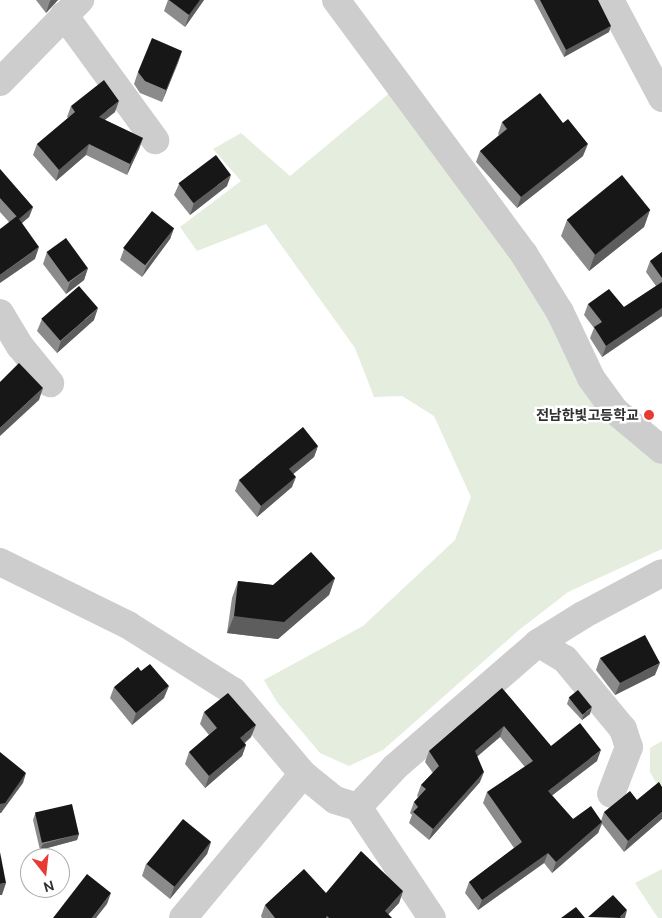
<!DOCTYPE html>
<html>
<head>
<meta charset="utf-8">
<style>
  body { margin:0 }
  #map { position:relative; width:662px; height:918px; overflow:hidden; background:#fff; font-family:Ubuntu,"Noto Sans KR",sans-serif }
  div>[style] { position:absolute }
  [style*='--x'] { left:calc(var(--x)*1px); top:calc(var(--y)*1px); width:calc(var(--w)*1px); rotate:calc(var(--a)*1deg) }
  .green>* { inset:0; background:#e4edde }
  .minor>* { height:28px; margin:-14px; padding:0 14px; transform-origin:14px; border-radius:14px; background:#cdcdcd }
  .wall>* { inset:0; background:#8b8b8b }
  .shaded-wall>* { inset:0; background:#5d5d5d }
  .building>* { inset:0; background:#171717; transform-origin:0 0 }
  .dots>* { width:14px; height:14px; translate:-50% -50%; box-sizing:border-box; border:2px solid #fff; border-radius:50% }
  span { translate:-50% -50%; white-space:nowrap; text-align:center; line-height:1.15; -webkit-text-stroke:5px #fff; paint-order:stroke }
  .poi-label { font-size:14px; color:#303030; font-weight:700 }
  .right { translate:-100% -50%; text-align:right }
  .north { position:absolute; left:20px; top:848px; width:50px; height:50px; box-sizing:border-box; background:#fff; border:1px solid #acacac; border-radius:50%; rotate:164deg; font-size:14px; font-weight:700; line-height:20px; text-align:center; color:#303030 }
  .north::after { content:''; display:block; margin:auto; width:18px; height:22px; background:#e73a32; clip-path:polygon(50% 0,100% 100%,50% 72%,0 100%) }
</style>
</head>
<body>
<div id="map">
  <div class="green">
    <i style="clip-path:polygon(392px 91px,662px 459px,662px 549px,568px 592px,519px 630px,383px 750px,349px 766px,320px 753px,277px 702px,264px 680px,363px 626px,455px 540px,471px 497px,434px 416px,402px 396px,374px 397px,355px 348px,266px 224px,197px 251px,180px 227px,241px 181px,213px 149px,241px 133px,290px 176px)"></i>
    <i style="clip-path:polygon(662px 741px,662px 793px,650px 772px,650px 748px)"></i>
    <i style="clip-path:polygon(662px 869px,662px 918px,658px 918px,635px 883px)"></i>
  </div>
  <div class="minor">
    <i style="--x:336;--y:0;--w:316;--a:53.5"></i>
    <i style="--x:524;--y:254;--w:68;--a:58.2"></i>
    <i style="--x:560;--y:312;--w:73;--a:64.8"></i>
    <i style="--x:591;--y:378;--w:39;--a:54"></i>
    <i style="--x:614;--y:410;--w:62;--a:39.8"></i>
    <i style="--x:610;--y:0;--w:111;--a:62"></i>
    <i style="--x:64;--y:15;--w:155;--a:53.9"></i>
    <i style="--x:0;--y:82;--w:115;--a:-45.7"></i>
    <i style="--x:0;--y:313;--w:39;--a:59"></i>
    <i style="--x:20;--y:346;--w:48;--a:51"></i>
    <i style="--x:0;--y:562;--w:143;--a:26.2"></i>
    <i style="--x:128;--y:625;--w:124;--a:32.2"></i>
    <i style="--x:233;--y:691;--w:109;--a:49.9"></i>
    <i style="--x:303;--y:774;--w:41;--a:39.1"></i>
    <i style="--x:335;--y:800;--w:24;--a:17"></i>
    <i style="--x:358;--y:807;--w:133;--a:56.3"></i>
    <i style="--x:538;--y:643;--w:31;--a:31"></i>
    <i style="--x:565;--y:659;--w:91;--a:50.4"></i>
    <i style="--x:623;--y:729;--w:19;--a:72"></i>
    <i style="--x:629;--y:747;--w:50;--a:111"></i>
    <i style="--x:358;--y:807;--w:54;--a:-47.2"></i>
    <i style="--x:395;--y:767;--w:189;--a:-40.9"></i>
    <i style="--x:538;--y:643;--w:53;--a:-31.9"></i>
    <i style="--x:583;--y:615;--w:89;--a:-28"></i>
    <i style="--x:183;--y:918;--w:187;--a:-50.2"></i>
  </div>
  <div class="wall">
    <i style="clip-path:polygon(36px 0,58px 0,46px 13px)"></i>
    <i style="clip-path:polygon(168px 0,204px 0,185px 27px,164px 11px)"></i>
    <i style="clip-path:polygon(534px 0,598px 0,609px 32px,564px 57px)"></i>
    <i style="clip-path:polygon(182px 51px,162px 102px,140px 93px,134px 84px,138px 72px)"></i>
    <i style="clip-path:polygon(71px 106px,115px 112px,105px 120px,143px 138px,139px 149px,127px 175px,86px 155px,56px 181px,33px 155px,37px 144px,68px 118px,67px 117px)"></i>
    <i style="clip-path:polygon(502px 122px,563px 123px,583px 156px,517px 208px,476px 162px,480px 151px,499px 135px,498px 134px)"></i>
    <i style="clip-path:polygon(0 169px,33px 207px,29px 217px,22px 223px,35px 259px,9px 222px,0 212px)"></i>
    <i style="clip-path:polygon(179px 184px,227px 186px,190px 215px,174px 195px)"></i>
    <i style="clip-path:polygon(650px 210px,644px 227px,589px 271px,561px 236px,567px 220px)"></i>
    <i style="clip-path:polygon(174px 228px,170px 239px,142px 277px,120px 260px,124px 249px)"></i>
    <i style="clip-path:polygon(47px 252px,88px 268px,84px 280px,66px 294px,43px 264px)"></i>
    <i style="clip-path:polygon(662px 252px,662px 316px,602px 357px,590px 338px,594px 328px,584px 315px,588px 304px,624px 307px,656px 286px,646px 272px,650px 261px)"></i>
    <i style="clip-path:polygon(42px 319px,94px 320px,57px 353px,37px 331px)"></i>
    <i style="clip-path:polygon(318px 446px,314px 457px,293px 474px,292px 487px,257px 517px,235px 491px,239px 480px)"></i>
    <i style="clip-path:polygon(335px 578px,329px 595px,278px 639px,227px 633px,232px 598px,238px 581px,273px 585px)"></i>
    <i style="clip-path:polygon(600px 658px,655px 675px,615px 695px,596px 670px)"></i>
    <i style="clip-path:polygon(114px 687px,164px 698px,132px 725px,110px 698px)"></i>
    <i style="clip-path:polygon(502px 688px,551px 746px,597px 761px,552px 795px,573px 819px,601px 821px,604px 812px,637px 800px,659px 782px,624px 852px,602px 824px,598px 833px,552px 873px,544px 863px,478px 910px,465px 893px,469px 882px,514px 848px,483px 803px,487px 792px,525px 767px,500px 737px,477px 756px,480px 782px,429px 840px,409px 823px,412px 815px,410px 813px,414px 802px,418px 797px,417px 796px,421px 785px,433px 773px,425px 762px,429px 751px)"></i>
    <i style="clip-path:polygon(569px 698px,590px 714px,582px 720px,567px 704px)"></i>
    <i style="clip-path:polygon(204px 712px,251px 737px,245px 743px,246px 745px,242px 756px,205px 788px,185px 764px,189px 752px,209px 735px,200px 724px)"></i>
    <i style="clip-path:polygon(35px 814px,79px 834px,77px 840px,40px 850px,33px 820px)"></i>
    <i style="clip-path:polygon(211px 842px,207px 854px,170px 899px,142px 876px,146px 864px)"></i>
    <i style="clip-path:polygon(403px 891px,399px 903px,388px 914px,392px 918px,262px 918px,261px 916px,265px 905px,326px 893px)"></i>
  </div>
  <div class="shaded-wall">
    <i style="clip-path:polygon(51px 0,58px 0,46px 13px,50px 1px)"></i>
    <i style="clip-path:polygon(200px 0,204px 0,185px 27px,189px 15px)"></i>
    <i style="clip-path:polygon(611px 26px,609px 32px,564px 57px,566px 50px)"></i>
    <i style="clip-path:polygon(182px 51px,178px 63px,162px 102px,166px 90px)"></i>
    <i style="clip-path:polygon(119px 101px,115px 112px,95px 127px,99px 117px)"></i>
    <i style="clip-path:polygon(143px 138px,139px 149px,127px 175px,130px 164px)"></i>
    <i style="clip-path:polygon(89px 144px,86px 155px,56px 181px,59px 170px)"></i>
    <i style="clip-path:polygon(588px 144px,583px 156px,517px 208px,521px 197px)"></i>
    <i style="clip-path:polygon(231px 175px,227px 186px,190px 215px,194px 203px)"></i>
    <i style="clip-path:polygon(33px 207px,29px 217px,15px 229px,19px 219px)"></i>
    <i style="clip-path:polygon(650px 210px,644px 227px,589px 271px,595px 254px)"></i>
    <i style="clip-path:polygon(174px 228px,170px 239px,142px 277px,147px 265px)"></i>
    <i style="clip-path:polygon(39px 247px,35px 259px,0 283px,0 275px)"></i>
    <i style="clip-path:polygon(88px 268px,84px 280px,66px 294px,70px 282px)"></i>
    <i style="clip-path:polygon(98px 308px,94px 320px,57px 353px,61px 341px)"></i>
    <i style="clip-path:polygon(662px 308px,662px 316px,602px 357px,606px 346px)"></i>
    <i style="clip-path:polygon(43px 388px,39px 400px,0 436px,0 428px)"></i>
    <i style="clip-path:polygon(318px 446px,314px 457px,286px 480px,289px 469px)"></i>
    <i style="clip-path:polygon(296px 477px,292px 487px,257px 517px,261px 506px)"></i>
    <i style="clip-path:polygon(335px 578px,329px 595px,278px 639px,227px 633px,234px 616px)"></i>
    <i style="clip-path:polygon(660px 663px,655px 675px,615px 695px,620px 683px)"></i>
    <i style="clip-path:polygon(169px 686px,164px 698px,132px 725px,136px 713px)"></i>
    <i style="clip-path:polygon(592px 707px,590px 714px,582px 720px,584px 714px)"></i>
    <i style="clip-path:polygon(256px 725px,251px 737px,236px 750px,240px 738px)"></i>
    <i style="clip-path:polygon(504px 726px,500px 737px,471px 762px,475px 751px)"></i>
    <i style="clip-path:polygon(246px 745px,242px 756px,205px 788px,209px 776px)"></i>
    <i style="clip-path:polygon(601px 750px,597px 761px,545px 801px,548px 791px)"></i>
    <i style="clip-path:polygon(484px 772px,480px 782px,429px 840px,433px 829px)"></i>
    <i style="clip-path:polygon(26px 773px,23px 783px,1px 813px,0 813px,0 804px)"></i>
    <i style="clip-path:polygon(662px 812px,662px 819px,624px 852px,628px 841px)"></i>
    <i style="clip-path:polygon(602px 822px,598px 833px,552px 873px,556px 862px)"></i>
    <i style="clip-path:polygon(79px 834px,77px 840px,40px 850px,43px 844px)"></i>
    <i style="clip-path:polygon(211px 842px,207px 854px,170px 899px,174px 887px)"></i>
    <i style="clip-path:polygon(548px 853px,544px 863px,478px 910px,482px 900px)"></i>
    <i style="clip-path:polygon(6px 883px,2px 895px,0 895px,0 884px)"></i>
    <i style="clip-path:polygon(403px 891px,399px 903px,385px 918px,385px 911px)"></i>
    <i style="clip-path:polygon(111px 893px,107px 904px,96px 918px,92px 918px)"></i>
    <i style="clip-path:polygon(627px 910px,625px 918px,620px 918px,620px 917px)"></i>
  </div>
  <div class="building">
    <i style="clip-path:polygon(169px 0,200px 0,189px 15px)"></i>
    <i style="clip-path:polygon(540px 0,598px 0,611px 26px,566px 50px)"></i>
    <i style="clip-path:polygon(152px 38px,182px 51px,166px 90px,145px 81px,138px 72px)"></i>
    <i style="clip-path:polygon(104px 80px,119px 101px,99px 117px,143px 138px,130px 164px,89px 144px,59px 170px,37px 144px,75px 112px,71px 106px)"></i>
    <i style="clip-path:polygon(540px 93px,563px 123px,568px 119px,588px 144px,521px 197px,480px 151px,507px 129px,502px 122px)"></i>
    <i style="left:216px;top:155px;width:25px;height:47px;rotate:53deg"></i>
    <i style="clip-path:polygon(0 169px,33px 207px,19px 219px,0 198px)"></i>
    <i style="left:622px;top:175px;width:45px;height:71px;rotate:51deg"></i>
    <i style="left:152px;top:211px;width:28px;height:47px;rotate:38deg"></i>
    <i style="clip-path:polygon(17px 216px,39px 247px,0 275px,0 229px)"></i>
    <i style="left:66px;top:238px;width:37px;height:24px;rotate:54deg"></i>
    <i style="clip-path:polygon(662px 252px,662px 278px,650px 261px)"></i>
    <i style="clip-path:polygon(662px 282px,662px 308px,606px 346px,594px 327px,602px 322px,588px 304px,609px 289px,624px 307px)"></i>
    <i style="left:79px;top:286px;width:29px;height:50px;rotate:49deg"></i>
    <i style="clip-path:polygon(19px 363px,43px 388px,0 428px,0 382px)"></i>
    <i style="clip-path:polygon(303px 427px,318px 446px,289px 469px,296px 477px,261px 506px,239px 480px)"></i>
    <i style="clip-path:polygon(311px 552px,335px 578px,284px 622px,234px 616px,238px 581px,273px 585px)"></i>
    <i style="clip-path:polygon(645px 635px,660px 663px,620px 683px,600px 658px)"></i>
    <i style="clip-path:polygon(150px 664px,169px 686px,136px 713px,114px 687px,138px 667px,141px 671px)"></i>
    <i style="clip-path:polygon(502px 688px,551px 746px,580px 723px,601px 750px,548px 791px,573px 819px,591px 806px,602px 822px,556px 862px,548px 853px,482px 900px,469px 882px,522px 842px,487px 792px,533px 761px,504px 726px,475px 751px,484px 772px,433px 829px,413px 812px,418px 807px,414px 802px,426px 789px,421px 785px,439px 766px,429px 751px)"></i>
    <i style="left:578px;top:690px;width:22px;height:12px;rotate:51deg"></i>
    <i style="clip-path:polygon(228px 693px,256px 725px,240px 738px,246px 745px,209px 776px,189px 752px,217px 728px,204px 712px)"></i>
    <i style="clip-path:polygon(0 752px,26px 773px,5px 803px,0 804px)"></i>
    <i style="clip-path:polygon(659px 782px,662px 787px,662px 812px,628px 841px,604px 812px,630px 791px,637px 800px)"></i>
    <i style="left:72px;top:804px;width:31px;height:38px;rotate:77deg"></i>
    <i style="left:183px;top:819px;width:36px;height:58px;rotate:39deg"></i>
    <i style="clip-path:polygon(361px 851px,403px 891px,385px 911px,392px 918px,329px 918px,327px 916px,326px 918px,275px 918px,265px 905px,304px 869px,326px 893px)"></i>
    <i style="clip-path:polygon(0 852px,6px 883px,0 884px)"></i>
    <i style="clip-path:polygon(87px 874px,111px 893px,92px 918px,53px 918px)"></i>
    <i style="clip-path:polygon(613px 895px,627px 910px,620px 917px,621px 918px,588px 917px)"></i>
    <i style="clip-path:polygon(576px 907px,585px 918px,561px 918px)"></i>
  </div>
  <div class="dots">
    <i style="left:649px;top:415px;background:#e73a32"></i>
  </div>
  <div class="poi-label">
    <span class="right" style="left:639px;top:415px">전남한빛고등학교</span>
  </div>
  <div class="north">N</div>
</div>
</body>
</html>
